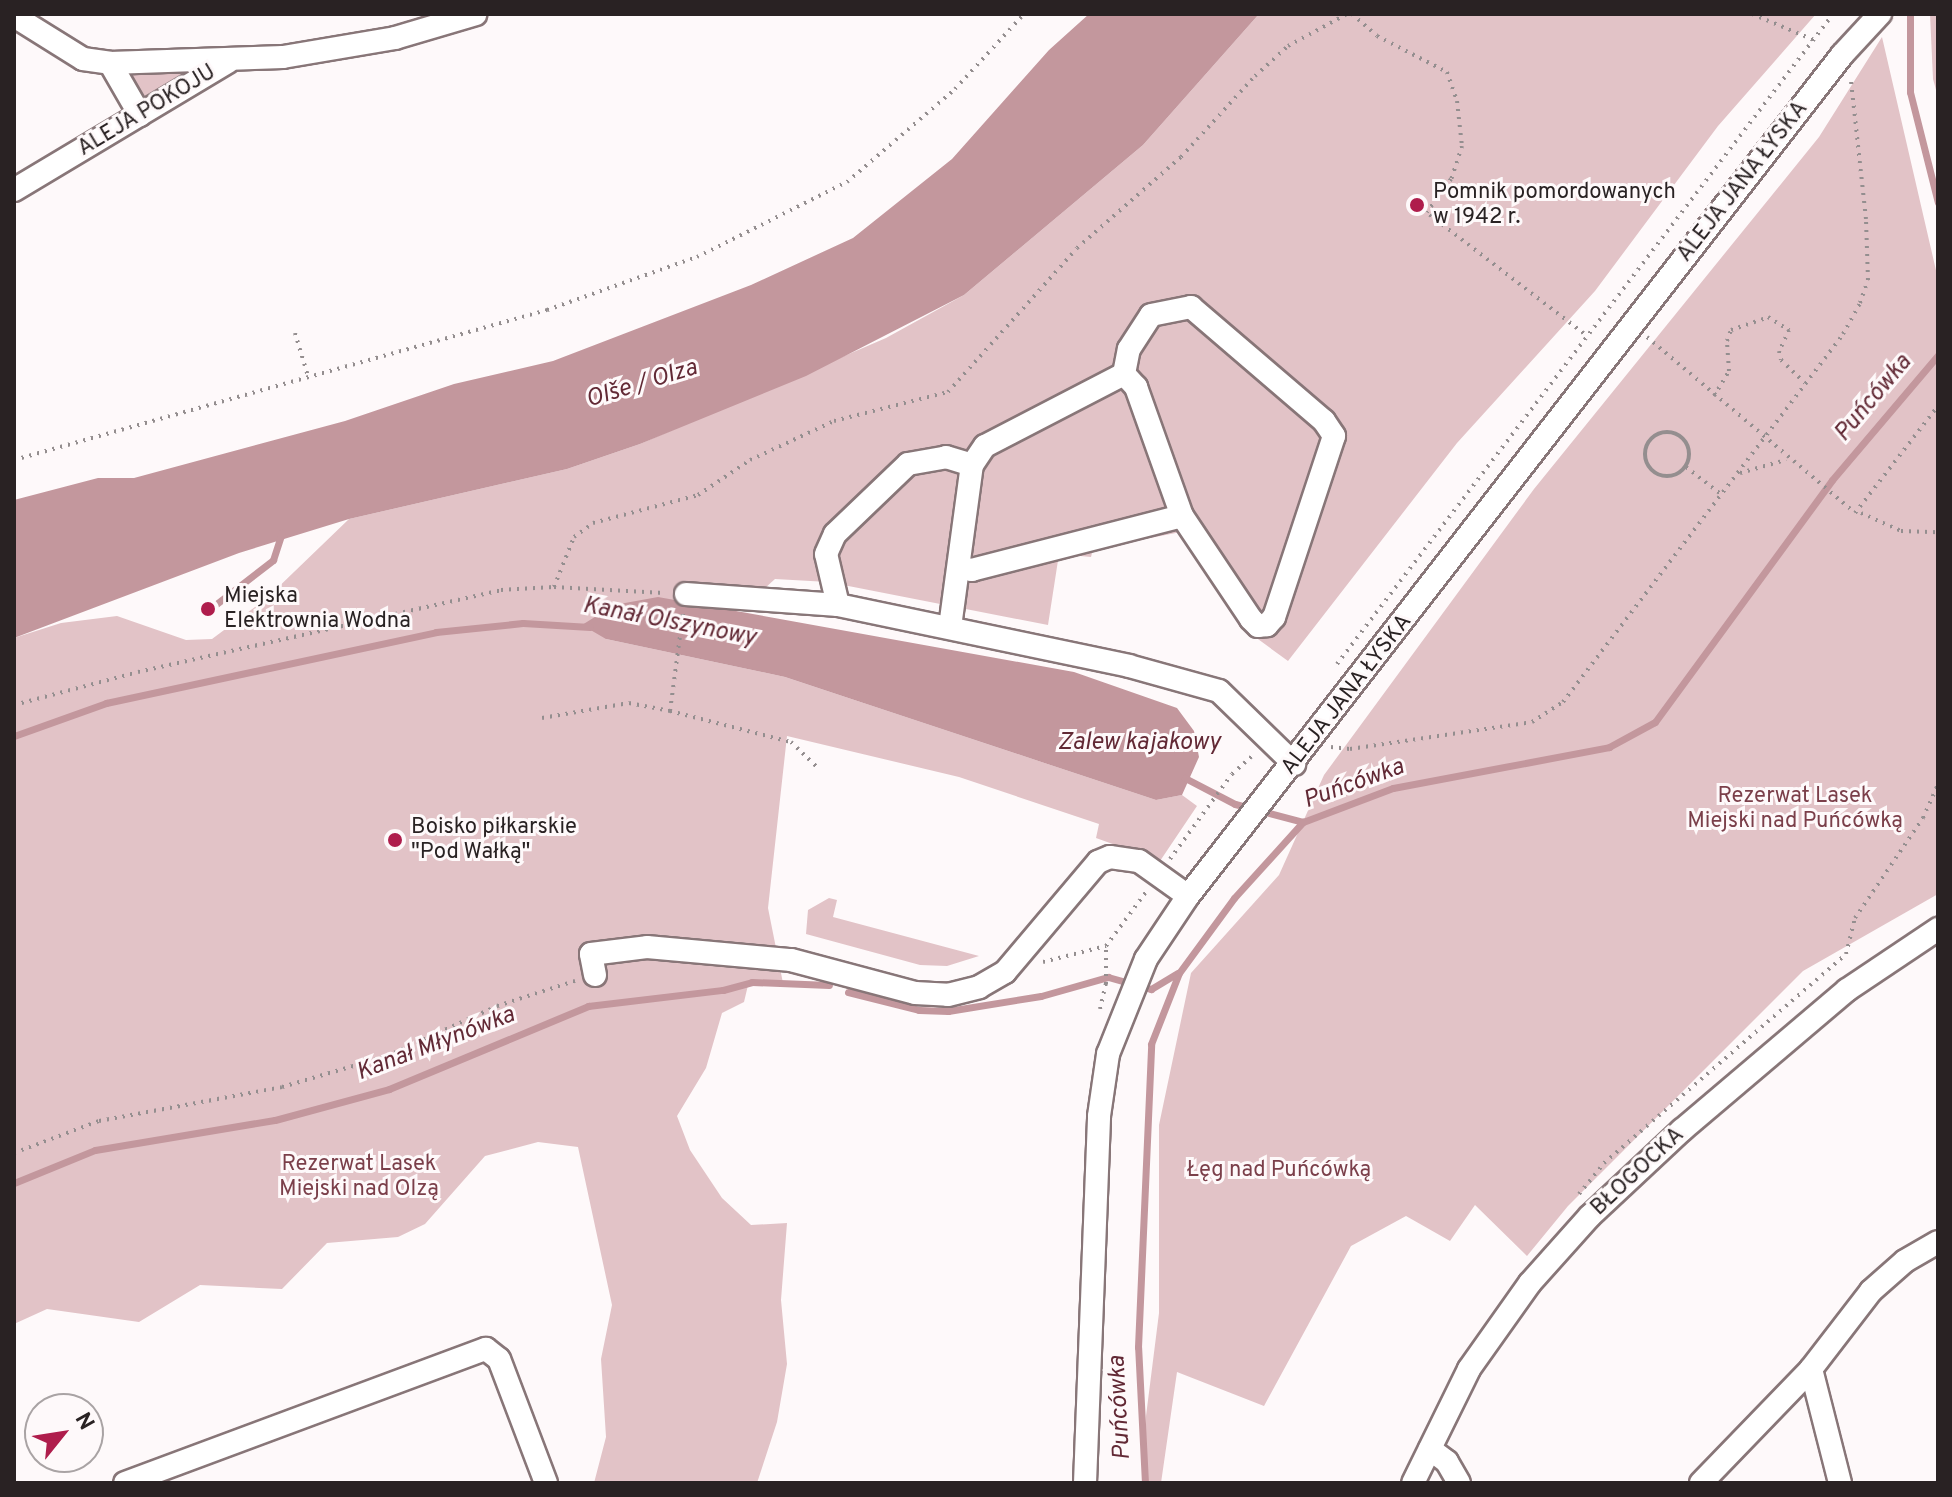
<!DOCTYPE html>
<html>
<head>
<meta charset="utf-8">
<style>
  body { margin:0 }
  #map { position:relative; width:1952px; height:1497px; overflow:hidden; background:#fef9fa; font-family:Overpass,sans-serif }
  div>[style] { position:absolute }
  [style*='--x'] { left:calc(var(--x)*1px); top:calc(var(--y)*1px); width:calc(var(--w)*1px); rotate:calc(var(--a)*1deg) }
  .green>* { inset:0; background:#e2c3c7 }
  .water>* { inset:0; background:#c3979d }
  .stream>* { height:7px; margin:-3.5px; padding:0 3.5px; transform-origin:3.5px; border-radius:3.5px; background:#c3979d }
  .path>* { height:4px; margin-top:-2px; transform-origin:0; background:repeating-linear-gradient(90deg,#948e8f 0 2px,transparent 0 8px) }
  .path>.ring { margin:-2px; padding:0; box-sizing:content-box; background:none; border:4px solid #948e8f; border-radius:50% }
  .roads { filter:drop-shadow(2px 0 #887678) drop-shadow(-2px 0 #887678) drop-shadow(0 2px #887678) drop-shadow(0 -2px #887678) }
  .minor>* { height:22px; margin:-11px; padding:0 11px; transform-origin:11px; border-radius:11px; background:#fff }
  .dots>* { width:22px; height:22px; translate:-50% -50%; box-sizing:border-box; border:4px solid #fef9fa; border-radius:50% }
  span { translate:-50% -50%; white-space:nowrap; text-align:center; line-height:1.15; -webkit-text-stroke:6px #fef9fa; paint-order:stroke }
  .street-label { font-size:22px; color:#292223 }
  .poi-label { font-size:22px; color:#292223 }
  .left { translate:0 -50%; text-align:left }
  .park-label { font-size:22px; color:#7b3f4a }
  .water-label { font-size:24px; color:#622935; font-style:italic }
  .frame { position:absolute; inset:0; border:16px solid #292223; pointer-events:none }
  .north { position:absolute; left:24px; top:1393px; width:80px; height:80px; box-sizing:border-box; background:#fef9fa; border:2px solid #a9a3a4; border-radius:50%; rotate:60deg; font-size:22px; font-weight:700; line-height:32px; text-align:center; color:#292223 }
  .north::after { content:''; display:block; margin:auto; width:28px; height:36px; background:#af1d4c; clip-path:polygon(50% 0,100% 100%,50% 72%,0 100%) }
</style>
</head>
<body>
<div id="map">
  <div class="green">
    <i style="clip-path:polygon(1259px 14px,1816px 14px,1718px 126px,1595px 291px,1457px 443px,1288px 661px,1240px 626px,1181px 532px,1093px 549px,1091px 557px,1059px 554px,1048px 625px,828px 582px,775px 579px,741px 610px,695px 603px,606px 639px,785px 677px,1156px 800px,1182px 795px,1197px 806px,1160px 861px,1096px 838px,1099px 824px,959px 777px,787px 736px,768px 908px,783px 983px,749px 981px,744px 1002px,722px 1013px,706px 1068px,677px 1116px,690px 1150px,722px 1198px,751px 1225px,787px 1223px,781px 1300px,787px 1364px,777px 1422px,757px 1483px,594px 1483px,606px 1437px,601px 1359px,612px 1305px,578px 1147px,538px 1142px,485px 1156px,425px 1224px,398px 1237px,327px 1243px,282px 1289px,200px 1285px,139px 1322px,47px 1309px,14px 1324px,14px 638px,61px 623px,117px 616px,186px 640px,212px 639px,267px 598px,349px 519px,567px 469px,640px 444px,886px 338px,964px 295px,1143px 145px)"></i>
    <i style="clip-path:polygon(1930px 14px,1938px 14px,1938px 97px,1933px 79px)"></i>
    <i style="clip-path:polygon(1882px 37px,1938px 279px,1938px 894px,1803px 971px,1568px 1206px,1527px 1256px,1475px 1205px,1450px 1241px,1406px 1216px,1351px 1246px,1264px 1406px,1177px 1372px,1161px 1483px,1145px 1483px,1146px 1416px,1159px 1313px,1159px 1125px,1191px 973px,1279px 875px,1324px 775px,1534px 489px,1819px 137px)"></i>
    <i style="clip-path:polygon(185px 69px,189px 75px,143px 102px,125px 72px)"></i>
    <i style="clip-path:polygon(829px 898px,837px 900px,833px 917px,979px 956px,947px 966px,920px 965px,806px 934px,808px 910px)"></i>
  </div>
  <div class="water">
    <i style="clip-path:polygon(1089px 14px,1259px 14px,1143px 145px,964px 295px,806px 376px,640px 444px,567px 469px,349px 519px,239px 553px,14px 638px,14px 500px,98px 478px,134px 478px,345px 421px,454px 384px,553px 361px,751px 285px,853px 238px,952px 159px,1049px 50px)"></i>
    <i style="clip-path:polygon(658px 597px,1074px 672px,1177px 708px,1194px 731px,1199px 757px,1182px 795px,1156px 800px,785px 677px,606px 639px,582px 625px,614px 605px)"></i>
  </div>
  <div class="stream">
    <i style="--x:1910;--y:14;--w:78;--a:90"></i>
    <i style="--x:1910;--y:92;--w:114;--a:75.8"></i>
    <i style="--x:206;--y:612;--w:85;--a:-37.8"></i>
    <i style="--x:273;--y:560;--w:29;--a:-72"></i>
    <i style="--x:14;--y:736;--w:98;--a:-19.7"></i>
    <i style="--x:106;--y:703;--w:338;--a:-12.1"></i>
    <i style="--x:436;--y:632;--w:87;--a:-5.9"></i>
    <i style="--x:523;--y:623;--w:67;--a:3.4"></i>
    <i style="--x:1185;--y:778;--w:56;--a:27.5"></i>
    <i style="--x:1235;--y:804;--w:70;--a:14.8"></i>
    <i style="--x:848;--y:992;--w:73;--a:14.2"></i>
    <i style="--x:919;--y:1010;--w:29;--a:2"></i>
    <i style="--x:948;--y:1011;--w:94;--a:-9.2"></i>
    <i style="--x:1041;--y:996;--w:70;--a:-15.8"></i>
    <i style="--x:1108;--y:977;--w:45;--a:15.6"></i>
    <i style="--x:1151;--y:989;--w:31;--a:-31"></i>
    <i style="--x:14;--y:1183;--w:87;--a:-22.2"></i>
    <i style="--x:95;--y:1150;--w:182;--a:-9.5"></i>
    <i style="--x:275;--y:1120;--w:118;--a:-15.2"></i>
    <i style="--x:389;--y:1089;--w:216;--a:-22.6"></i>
    <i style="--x:588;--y:1006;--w:136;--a:-6.8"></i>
    <i style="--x:723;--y:990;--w:30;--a:-15"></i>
    <i style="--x:752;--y:982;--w:77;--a:2.2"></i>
    <i style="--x:1145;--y:1483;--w:136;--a:-92.9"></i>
    <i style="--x:1138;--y:1347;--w:303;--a:-87.5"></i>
    <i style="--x:1151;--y:1044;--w:76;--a:-68.5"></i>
    <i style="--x:1179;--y:973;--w:93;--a:-53.7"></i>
    <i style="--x:1234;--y:898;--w:103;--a:-47.8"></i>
    <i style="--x:1303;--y:822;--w:96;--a:-20.7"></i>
    <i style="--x:1393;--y:788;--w:220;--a:-10.7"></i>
    <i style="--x:1609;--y:747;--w:52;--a:-28.5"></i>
    <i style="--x:1655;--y:722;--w:300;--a:-53.8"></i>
    <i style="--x:1832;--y:480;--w:164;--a:-49.7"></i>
  </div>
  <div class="path">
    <i style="--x:1352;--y:14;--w:33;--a:41"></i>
    <i style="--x:1377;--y:36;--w:79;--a:27.2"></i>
    <i style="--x:1447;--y:72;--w:31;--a:71"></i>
    <i style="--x:1457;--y:101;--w:45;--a:83.7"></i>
    <i style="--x:1462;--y:146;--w:35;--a:108"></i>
    <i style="--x:1451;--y:179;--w:41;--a:126"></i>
    <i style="--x:1752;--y:14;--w:67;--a:22.8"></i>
    <i style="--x:1417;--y:205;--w:215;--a:37.6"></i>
    <i style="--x:295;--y:333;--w:45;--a:73.2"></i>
    <i style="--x:1647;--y:337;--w:272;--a:40.2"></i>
    <i style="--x:1855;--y:513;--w:135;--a:-52.2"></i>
    <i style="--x:1714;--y:396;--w:29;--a:-59"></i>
    <i style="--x:1729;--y:371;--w:30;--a:-94"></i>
    <i style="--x:1727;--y:341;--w:12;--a:-70"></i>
    <i style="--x:1731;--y:330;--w:39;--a:-19"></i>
    <i style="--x:1768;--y:317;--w:25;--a:32"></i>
    <i style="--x:1789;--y:330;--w:23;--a:115"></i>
    <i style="--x:1779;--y:351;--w:9;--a:77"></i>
    <i style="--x:1781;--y:360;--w:33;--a:44"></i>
    <i class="ring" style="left:1645px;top:432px;width:40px;height:40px"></i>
    <i style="--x:14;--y:460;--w:554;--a:-15.72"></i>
    <i style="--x:547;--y:310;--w:159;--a:-19.5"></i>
    <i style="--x:697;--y:257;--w:168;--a:-26.6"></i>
    <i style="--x:847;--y:182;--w:143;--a:-40.7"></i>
    <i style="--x:955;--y:89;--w:102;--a:-47.4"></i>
    <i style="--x:1686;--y:467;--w:46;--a:37.9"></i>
    <i style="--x:1740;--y:473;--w:48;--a:-15.8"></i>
    <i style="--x:1861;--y:513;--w:44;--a:24.2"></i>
    <i style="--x:1901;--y:531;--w:37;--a:2"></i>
    <i style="--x:554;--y:587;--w:54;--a:-68.2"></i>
    <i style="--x:574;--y:537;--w:24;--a:-36"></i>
    <i style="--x:593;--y:523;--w:109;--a:-14.9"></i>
    <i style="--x:698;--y:495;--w:63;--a:-33.9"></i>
    <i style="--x:750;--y:460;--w:93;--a:-24.9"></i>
    <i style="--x:834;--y:421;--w:118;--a:-14.3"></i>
    <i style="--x:948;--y:392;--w:193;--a:-48.1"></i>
    <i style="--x:1077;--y:248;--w:138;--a:-41.2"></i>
    <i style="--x:1181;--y:157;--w:110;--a:-47.6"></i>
    <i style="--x:1255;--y:76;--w:45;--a:-42.3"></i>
    <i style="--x:1288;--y:46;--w:67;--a:-28.5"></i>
    <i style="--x:1337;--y:664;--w:818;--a:-52.65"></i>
    <i style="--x:14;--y:705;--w:128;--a:-14.9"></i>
    <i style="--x:138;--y:672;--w:372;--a:-12.7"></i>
    <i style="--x:501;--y:590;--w:53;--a:-3.2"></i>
    <i style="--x:554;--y:587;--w:110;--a:3.1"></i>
    <i style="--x:670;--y:711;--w:125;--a:14.4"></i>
    <i style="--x:791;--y:742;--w:35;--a:44"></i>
    <i style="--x:542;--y:718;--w:88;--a:-9.8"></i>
    <i style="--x:629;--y:703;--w:42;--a:11"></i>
    <i style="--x:670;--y:711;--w:99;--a:-82.4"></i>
    <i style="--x:1331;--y:747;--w:19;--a:6"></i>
    <i style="--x:1350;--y:749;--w:184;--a:-8.4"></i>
    <i style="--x:1532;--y:722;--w:37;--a:-33"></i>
    <i style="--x:1563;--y:702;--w:462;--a:-52.7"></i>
    <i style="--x:1843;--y:334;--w:35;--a:-61"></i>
    <i style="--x:1860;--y:303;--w:24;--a:-71"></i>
    <i style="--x:1868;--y:280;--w:61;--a:-91.9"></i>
    <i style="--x:1866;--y:219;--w:140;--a:-96.2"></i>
    <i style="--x:1170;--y:859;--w:105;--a:-53.9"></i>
    <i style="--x:1232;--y:774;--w:30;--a:-42"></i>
    <i style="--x:1043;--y:962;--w:65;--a:-14.3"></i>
    <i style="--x:1100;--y:1009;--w:26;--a:-77"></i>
    <i style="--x:1106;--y:984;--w:38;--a:-90"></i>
    <i style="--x:1106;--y:946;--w:67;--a:-53.5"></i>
    <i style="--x:14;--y:1153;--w:91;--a:-20.6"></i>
    <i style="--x:99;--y:1121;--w:186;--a:-10.5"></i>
    <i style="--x:282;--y:1087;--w:109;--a:-16.4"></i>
    <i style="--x:387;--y:1056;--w:121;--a:-24.4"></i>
    <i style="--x:497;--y:1006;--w:82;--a:-17.8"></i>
    <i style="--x:1579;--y:1194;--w:40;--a:-51"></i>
    <i style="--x:1604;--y:1163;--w:320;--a:-40.8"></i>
    <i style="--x:1846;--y:954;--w:37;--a:-76"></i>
    <i style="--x:1855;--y:918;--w:121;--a:-55.8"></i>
    <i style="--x:1923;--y:818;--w:36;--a:-66"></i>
  </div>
  <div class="roads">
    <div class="minor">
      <i style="--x:14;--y:16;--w:81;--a:31.9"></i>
      <i style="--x:83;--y:59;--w:27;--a:8"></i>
      <i style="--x:110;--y:63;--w:173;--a:-2"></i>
      <i style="--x:283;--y:57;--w:114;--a:-9.6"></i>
      <i style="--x:395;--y:38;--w:84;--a:-16.5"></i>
      <i style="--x:110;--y:63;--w:60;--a:60"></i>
      <i style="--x:14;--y:190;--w:249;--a:-30.9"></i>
      <i style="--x:1124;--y:374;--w:18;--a:47"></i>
      <i style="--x:1136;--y:387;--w:137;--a:70.4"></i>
      <i style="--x:686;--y:594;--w:152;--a:4.1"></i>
      <i style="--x:838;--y:605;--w:297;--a:11.8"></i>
      <i style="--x:1129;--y:666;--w:93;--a:15.5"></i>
      <i style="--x:1219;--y:691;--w:105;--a:44.2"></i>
      <i style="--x:838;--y:605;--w:52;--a:-103.2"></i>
      <i style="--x:826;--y:554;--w:22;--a:-66"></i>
      <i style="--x:835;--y:534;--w:101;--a:-43.8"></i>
      <i style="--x:908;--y:464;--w:39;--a:-10"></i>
      <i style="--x:946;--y:457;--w:27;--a:17"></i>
      <i style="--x:950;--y:627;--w:163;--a:-82.3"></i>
      <i style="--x:972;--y:465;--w:23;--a:-56"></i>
      <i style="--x:985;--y:446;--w:157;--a:-27.4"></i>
      <i style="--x:1124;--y:374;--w:25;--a:-79"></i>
      <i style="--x:1129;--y:349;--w:40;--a:-57.1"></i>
      <i style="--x:1151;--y:315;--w:41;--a:-11.3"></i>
      <i style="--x:1191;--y:307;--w:175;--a:40.6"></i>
      <i style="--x:1324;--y:421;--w:18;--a:56"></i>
      <i style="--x:1334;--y:436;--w:191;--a:108.3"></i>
      <i style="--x:1274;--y:617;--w:11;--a:131"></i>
      <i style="--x:1267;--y:625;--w:9;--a:174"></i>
      <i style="--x:1258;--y:626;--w:10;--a:-135"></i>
      <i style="--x:1251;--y:619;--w:124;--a:-123.8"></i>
      <i style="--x:1182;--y:516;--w:217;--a:165.6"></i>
      <i style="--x:972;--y:570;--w:13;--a:-171"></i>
      <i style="--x:595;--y:975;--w:21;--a:-101"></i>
      <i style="--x:591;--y:954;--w:56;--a:-7.1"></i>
      <i style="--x:647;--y:947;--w:145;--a:5.2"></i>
      <i style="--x:791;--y:960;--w:128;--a:14.9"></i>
      <i style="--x:915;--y:993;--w:33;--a:3"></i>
      <i style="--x:948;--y:995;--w:32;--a:-14"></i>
      <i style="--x:979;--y:987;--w:30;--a:-30"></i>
      <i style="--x:1005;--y:972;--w:144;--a:-49.8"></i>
      <i style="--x:1098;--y:862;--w:13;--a:-23"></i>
      <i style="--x:1110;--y:857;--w:29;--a:8"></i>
      <i style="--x:1139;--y:861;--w:60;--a:35.5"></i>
      <i style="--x:1811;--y:1369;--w:118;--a:75.7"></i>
      <i style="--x:1430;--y:1449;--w:21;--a:37"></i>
      <i style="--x:1447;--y:1462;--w:24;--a:60"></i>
      <i style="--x:125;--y:1483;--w:385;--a:-20.4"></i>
      <i style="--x:486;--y:1349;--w:16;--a:38"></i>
      <i style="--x:499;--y:1359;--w:133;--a:69.2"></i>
      <i style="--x:1085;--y:1483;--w:367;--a:-87.8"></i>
      <i style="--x:1099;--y:1116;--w:63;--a:-81.7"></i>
      <i style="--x:1108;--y:1054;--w:102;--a:-68.2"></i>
      <i style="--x:1146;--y:959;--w:76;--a:-56.3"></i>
      <i style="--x:1188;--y:896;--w:1065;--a:-52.13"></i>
      <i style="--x:1842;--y:55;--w:56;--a:-47.2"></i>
      <i style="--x:1413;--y:1483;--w:127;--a:-63.8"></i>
      <i style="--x:1469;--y:1369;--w:105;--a:-54.7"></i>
      <i style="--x:1530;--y:1283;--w:90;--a:-48.2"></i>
      <i style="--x:1590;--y:1216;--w:126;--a:-43.1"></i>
      <i style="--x:1682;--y:1130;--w:216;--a:-40.3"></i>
      <i style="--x:1847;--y:990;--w:110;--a:-33.8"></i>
      <i style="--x:1701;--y:1483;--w:158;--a:-46"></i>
      <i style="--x:1811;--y:1369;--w:98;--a:-52.4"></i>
      <i style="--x:1871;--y:1291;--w:45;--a:-41.4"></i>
      <i style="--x:1905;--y:1261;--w:38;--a:-30"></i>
    </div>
  </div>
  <div class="dots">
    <i style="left:1417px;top:205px;background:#af1d4c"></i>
    <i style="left:208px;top:609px;background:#af1d4c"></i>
    <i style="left:395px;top:840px;background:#af1d4c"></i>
  </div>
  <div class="street-label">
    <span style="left:147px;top:111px;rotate:-31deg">ALEJA POKOJU</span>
    <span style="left:1743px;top:182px;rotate:-52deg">ALEJA JANA ŁYSKA</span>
    <span style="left:1347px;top:695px;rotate:-52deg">ALEJA JANA ŁYSKA</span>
    <span style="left:1638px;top:1172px;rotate:-43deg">BŁOGOCKA</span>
  </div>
  <div class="poi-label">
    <span class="left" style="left:1433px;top:205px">Pomnik pomordowanych<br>w 1942 r.</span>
    <span class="left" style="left:224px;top:609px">Miejska<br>Elektrownia Wodna</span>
    <span class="left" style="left:411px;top:840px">Boisko piłkarskie<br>"Pod Wałką"</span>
  </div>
  <div class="park-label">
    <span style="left:1795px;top:809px">Rezerwat Lasek<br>Miejski nad Puńcówką</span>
    <span style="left:359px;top:1177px">Rezerwat Lasek<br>Miejski nad Olzą</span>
    <span style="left:1279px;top:1171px">Łęg nad Puńcówką</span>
  </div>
  <div class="water-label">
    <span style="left:642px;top:385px;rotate:-17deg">Olše / Olza</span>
    <span style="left:1874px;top:399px;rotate:-50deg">Puńcówka</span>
    <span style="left:669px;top:623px;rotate:11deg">Kanał Olszynowy</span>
    <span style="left:1139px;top:744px">Zalew kajakowy</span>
    <span style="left:1354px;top:785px;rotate:-20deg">Puńcówka</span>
    <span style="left:436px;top:1045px;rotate:-21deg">Kanał Młynówka</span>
    <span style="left:1121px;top:1408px;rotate:-93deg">Puńcówka</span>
  </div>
  <div class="frame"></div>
  <div class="north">N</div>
</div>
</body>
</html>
